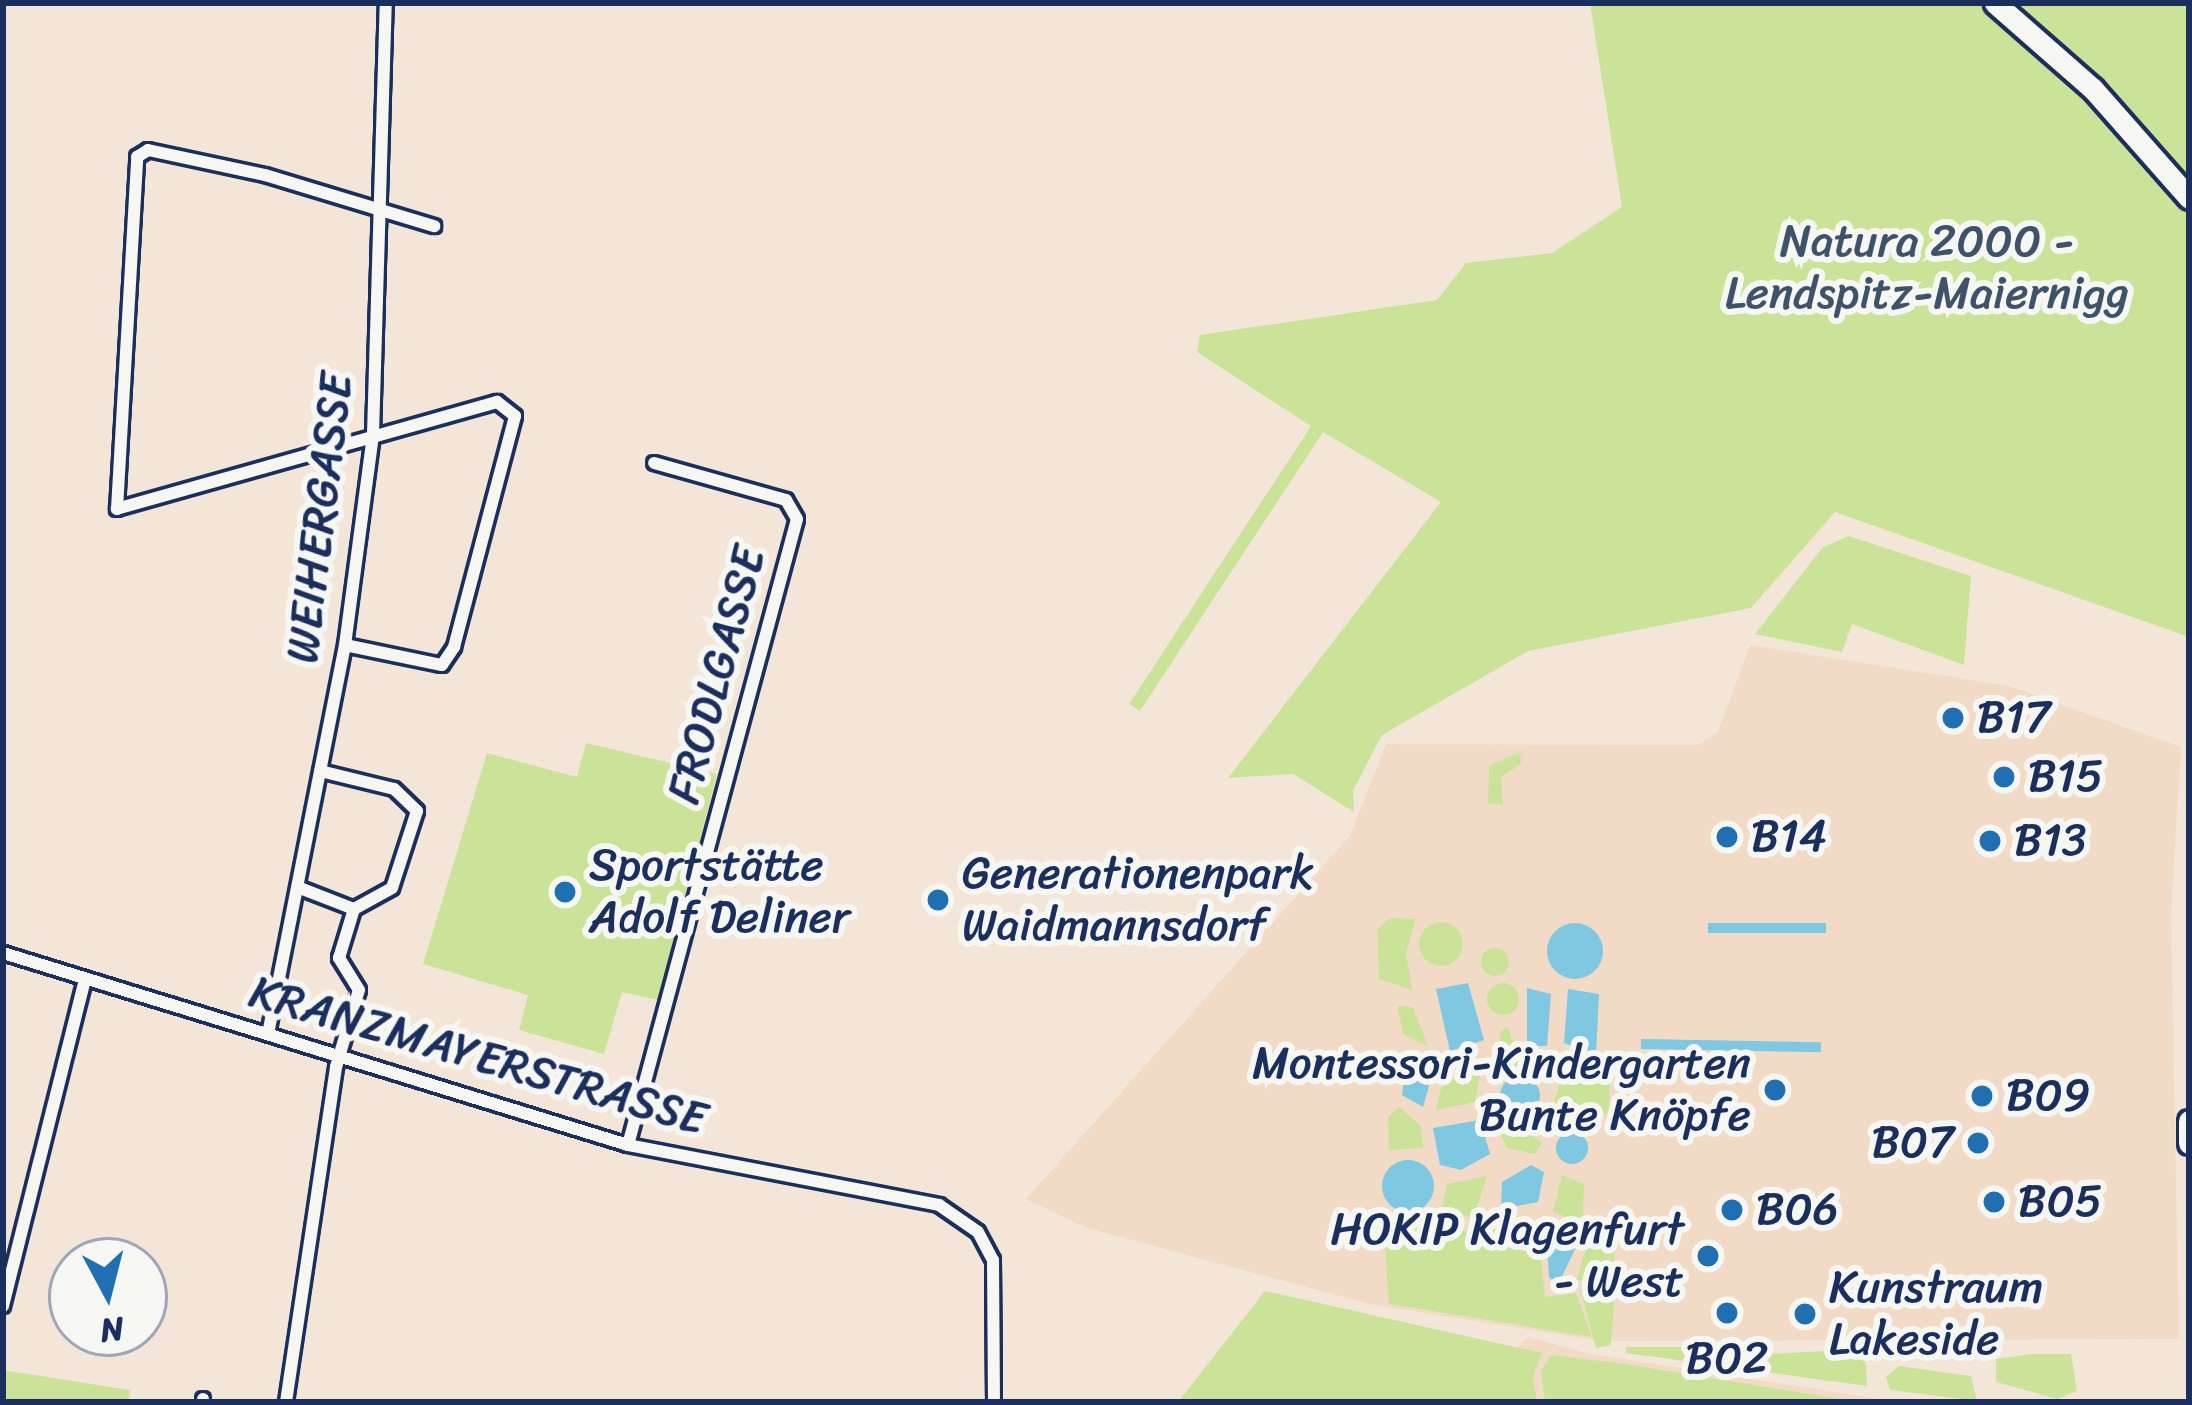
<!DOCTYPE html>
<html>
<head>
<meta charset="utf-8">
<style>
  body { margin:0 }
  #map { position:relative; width:2192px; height:1405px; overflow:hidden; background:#f3e6d8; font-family:Sriracha,sans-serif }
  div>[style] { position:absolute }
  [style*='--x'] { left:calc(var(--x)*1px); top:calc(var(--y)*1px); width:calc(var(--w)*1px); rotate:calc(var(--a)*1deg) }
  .built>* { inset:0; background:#f1dbc6 }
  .green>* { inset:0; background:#cbe399 }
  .round { border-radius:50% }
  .water>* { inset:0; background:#80c7e1; transform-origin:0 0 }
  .roads { filter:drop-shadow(3px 0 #1b2f5e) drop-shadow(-3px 0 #1b2f5e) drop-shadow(0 3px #1b2f5e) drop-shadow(0 -3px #1b2f5e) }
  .street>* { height:12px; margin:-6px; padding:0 6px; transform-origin:6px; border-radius:6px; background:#f6f6f2 }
  .primary>* { height:21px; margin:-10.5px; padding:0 10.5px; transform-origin:10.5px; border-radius:10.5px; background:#f6f6f2 }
  .dots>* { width:33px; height:33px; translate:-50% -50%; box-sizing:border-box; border:6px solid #f6f6f2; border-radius:50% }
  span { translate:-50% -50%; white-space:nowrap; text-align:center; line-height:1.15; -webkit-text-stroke:12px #f6f6f2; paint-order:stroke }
  .park-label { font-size:45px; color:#3e536a }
  .street-label { font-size:45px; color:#1b2f5e }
  .poi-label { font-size:45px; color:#1b2f5e }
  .left { translate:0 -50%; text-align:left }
  .right { translate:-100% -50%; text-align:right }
  .frame { position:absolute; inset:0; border:6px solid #1b2f5e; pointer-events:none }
  .north { position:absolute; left:48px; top:1237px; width:120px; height:120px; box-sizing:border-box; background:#f6f6f2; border:3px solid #9ea6b7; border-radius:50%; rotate:173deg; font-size:33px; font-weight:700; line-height:48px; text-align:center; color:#1b2f5e }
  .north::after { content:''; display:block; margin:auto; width:42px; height:54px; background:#1f6fb2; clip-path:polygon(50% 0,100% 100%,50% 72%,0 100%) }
</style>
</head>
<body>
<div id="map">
  <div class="built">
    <i style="clip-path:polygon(1750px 645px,2009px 686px,2181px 747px,2171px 913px,2179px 1339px,1601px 1341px,1369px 1304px,1087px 1228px,1026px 1199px,1350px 836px,1386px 744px,1697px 745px,1718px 732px)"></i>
    <i style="clip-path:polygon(1528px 1337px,1592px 1354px,1899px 1402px,1459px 1402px)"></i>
  </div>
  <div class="green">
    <i style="clip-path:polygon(1590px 3px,2189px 3px,2189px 637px,1835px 512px,1751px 608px,1528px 651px,1382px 735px,1353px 791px,1354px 812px,1293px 774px,1228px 778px,1441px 502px,1323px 432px,1140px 711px,1129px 704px,1311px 426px,1197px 352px,1200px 335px,1437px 300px,1466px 263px,1552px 253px,1622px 207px)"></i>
    <i style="clip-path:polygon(1849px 536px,1971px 576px,1964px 665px,1852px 624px,1842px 652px,1755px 634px,1823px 547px)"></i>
    <i style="clip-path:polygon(586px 743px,717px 774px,658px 1000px,622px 992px,604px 1054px,519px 1030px,528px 995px,423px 964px,487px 753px,577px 777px)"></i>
    <i style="clip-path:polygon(1520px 752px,1521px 764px,1501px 777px,1503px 805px,1488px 803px,1489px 766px)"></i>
    <i style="clip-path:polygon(1390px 918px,1416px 919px,1406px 953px,1412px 990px,1379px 979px,1377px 930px)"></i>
    <i class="round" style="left:1419px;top:922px;width:44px;height:44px"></i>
    <i class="round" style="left:1481px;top:948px;width:28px;height:28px"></i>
    <i class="round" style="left:1487px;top:983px;width:32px;height:32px"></i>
    <i style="clip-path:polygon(1397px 1005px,1413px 1007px,1428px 1046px,1403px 1034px)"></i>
    <i style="clip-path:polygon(1508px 1027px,1518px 1060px,1567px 1061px,1502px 1068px,1500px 1032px)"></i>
    <i style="clip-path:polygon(1470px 1065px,1480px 1075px,1475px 1102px,1436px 1110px,1441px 1088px)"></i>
    <i style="clip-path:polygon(1585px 1069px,1610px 1076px,1609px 1113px,1549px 1120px,1562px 1074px)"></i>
    <i style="clip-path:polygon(1399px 1107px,1421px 1126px,1423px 1148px,1389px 1150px,1388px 1117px)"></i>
    <i style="clip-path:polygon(1520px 1128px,1542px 1142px,1535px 1154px,1507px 1148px,1501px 1135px)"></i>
    <i style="clip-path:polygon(1562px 1175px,1584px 1184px,1583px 1223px,1553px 1212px)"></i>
    <i style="clip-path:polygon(1487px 1176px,1474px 1217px,1441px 1214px,1447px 1184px)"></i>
    <i style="clip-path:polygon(1417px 1217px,1470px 1233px,1537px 1220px,1545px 1297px,1576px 1293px,1592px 1337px,1389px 1304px,1383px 1218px)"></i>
    <i style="clip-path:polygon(1590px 1236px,1614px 1237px,1615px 1285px,1576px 1280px)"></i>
    <i style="clip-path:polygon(1580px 1289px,1615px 1291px,1611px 1345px,1596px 1348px)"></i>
    <i style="clip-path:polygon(1265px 1291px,1542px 1353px,1533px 1376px,1537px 1402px,1178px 1402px)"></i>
    <i style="clip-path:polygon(1626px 1347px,1723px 1347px,1727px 1356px,1865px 1349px,1867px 1386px,1626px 1353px)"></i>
    <i style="clip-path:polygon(2030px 1354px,2071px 1354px,2077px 1391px,2057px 1399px,1996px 1382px,1996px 1359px)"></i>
    <i style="clip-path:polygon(1551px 1355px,1619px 1363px,1859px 1402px,1545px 1402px,1541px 1371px)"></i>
    <i style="clip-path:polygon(1899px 1366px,1971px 1376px,1977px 1401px,1890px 1390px,1886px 1377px)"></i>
    <i style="clip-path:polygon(3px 1370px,130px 1390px,129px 1402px,3px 1402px)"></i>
  </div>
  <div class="water">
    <i style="left:1708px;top:923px;width:118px;height:10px"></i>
    <i class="round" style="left:1547px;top:923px;width:56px;height:56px"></i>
    <i style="clip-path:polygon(1468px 983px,1484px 1040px,1450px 1051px,1436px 989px)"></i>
    <i style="clip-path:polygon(1527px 988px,1551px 994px,1547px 1046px,1527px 1046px)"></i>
    <i style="clip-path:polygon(1568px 989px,1599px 994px,1596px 1055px,1564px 1043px)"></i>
    <i style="left:1641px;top:1039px;width:180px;height:10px;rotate:1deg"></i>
    <i style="clip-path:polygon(1407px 1055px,1432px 1075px,1423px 1107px,1402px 1095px)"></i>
    <i class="round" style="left:1500px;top:1076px;width:40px;height:40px"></i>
    <i style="clip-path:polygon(1480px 1120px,1490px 1154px,1461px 1170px,1440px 1165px,1433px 1128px)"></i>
    <i class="round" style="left:1556px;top:1132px;width:32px;height:32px"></i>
    <i class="round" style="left:1382px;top:1160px;width:52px;height:52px"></i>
    <i style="clip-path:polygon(1531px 1165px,1544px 1172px,1538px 1202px,1501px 1209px,1502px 1182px)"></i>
    <i style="clip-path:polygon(1561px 1230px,1577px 1245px,1558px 1285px,1549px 1277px,1547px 1246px,1551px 1231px)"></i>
  </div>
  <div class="roads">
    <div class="street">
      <i style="--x:345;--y:645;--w:99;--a:11.7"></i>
      <i style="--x:442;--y:665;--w:22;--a:-56"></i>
      <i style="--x:454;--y:647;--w:239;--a:-75.2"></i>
      <i style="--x:515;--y:416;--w:23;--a:-142"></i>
      <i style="--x:497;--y:402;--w:395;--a:164.3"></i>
      <i style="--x:117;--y:509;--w:353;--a:-86.7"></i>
      <i style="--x:137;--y:157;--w:13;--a:-32"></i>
      <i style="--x:148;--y:150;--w:120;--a:12.1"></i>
      <i style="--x:265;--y:175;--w:177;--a:16.8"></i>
      <i style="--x:300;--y:888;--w:58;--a:21.3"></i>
      <i style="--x:3;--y:953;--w:654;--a:17.08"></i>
      <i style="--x:628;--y:1145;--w:317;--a:10.9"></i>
      <i style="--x:939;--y:1205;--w:47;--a:34.7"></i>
      <i style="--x:978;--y:1232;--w:32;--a:62"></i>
      <i style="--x:993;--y:1260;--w:142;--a:89.6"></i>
      <i style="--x:268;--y:1034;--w:397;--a:-78.8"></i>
      <i style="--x:345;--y:645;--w:213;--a:-82.4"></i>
      <i style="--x:373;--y:434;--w:431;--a:-88.3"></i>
      <i style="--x:628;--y:1145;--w:648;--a:-74.89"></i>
      <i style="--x:797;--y:519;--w:22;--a:-120"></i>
      <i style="--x:786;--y:500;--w:137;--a:-164.3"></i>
      <i style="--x:3;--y:1306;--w:337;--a:-75.9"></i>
      <i style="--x:203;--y:1402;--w:3;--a:-90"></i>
      <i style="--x:286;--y:1402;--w:339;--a:-81.5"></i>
      <i style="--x:336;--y:1067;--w:80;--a:-73.4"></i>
      <i style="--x:359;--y:990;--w:38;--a:-122"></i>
      <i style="--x:339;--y:958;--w:51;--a:-73"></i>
      <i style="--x:354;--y:909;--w:43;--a:-28.9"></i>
      <i style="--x:392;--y:888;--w:81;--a:-72"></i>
      <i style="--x:417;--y:811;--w:32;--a:-136"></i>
      <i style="--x:394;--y:789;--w:76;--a:-166.3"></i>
    </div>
    <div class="primary">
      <i style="--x:1995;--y:3;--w:130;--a:41.3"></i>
      <i style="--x:2093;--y:89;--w:145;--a:48.6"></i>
      <i style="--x:2189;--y:1121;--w:22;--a:90"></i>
    </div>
  </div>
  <div class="dots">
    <i style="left:1953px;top:718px;background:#1f6fb2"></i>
    <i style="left:2004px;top:777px;background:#1f6fb2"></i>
    <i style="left:1727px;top:837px;background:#1f6fb2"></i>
    <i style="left:1990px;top:841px;background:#1f6fb2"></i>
    <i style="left:565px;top:892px;background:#1f6fb2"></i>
    <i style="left:938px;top:900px;background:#1f6fb2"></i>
    <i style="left:1775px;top:1090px;background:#1f6fb2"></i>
    <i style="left:1982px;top:1096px;background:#1f6fb2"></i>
    <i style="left:1978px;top:1143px;background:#1f6fb2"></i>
    <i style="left:1994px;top:1202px;background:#1f6fb2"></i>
    <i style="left:1732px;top:1210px;background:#1f6fb2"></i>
    <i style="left:1708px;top:1256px;background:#1f6fb2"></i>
    <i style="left:1727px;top:1313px;background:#1f6fb2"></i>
    <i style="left:1805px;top:1314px;background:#1f6fb2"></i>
  </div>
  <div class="park-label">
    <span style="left:1927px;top:268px">Natura 2000 -<br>Lendspitz-Maiernigg</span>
  </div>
  <div class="street-label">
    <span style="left:320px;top:518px;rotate:-83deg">WEIHERGASSE</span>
    <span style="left:717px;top:675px;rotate:-75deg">FRODLGASSE</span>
    <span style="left:478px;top:1056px;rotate:16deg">KRANZMAYERSTRASSE</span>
  </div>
  <div class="poi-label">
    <span class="left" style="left:1977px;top:718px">B17</span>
    <span class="left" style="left:2028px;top:777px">B15</span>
    <span class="left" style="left:1751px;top:837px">B14</span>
    <span class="left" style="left:2014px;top:841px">B13</span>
    <span class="left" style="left:589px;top:892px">Sportstätte<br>Adolf Deliner</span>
    <span class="left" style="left:962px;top:900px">Generationenpark<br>Waidmannsdorf</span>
    <span class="right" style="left:1751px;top:1090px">Montessori-Kindergarten<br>Bunte Knöpfe</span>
    <span class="left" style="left:2006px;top:1096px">B09</span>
    <span class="right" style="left:1954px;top:1143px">B07</span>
    <span class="left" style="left:2018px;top:1202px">B05</span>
    <span class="left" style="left:1756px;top:1210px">B06</span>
    <span class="right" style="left:1684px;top:1256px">HOKIP Klagenfurt<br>- West</span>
    <span class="left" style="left:1829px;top:1314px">Kunstraum<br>Lakeside</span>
    <span style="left:1727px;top:1359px">B02</span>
  </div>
  <div class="frame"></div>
  <div class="north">N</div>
</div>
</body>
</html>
